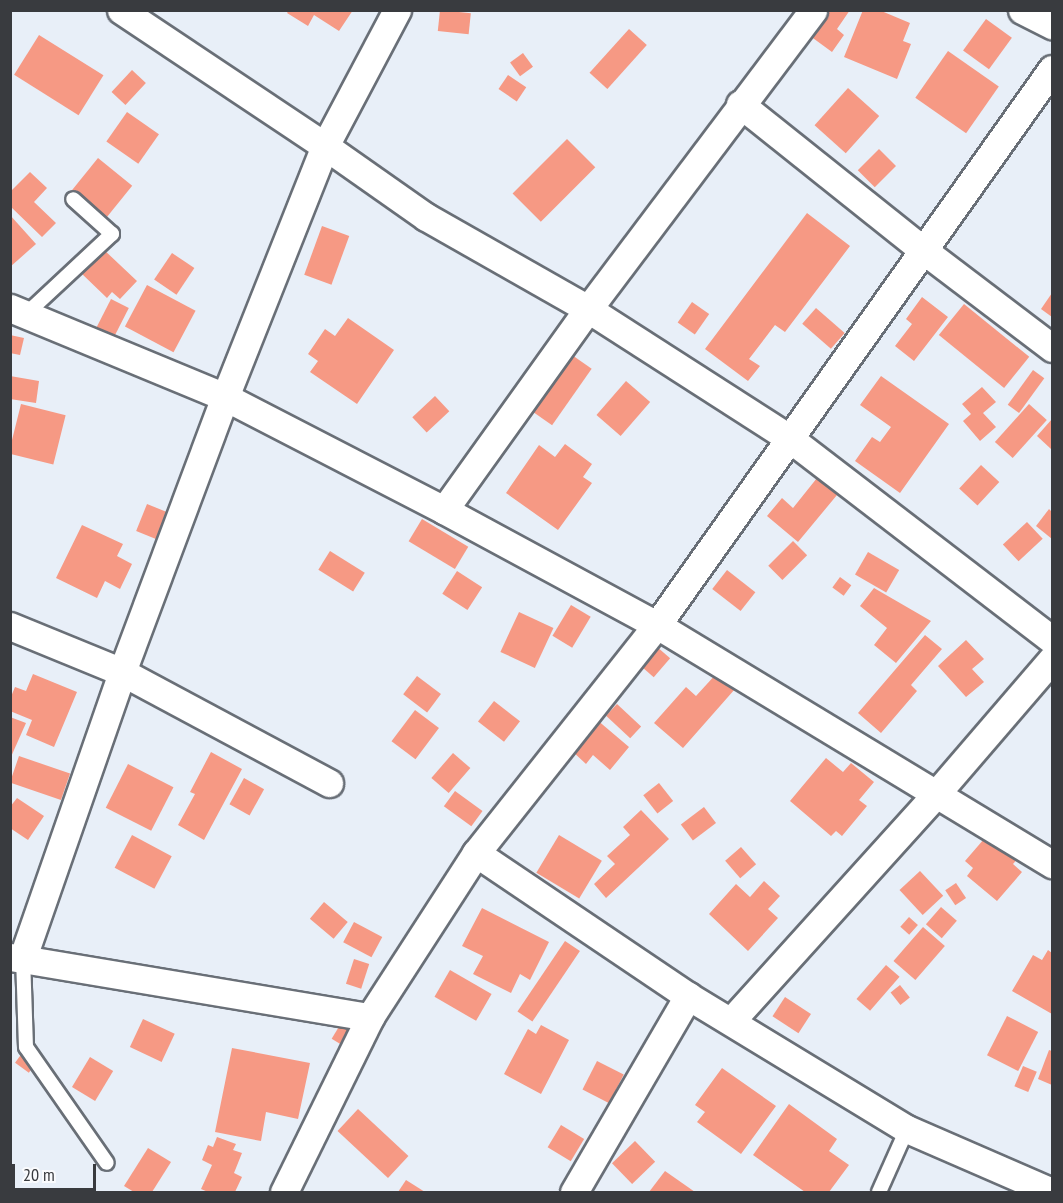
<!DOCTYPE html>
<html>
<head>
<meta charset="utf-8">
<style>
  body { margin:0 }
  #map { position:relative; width:1063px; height:1203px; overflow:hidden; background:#e8eff8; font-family:"PT Sans Narrow",sans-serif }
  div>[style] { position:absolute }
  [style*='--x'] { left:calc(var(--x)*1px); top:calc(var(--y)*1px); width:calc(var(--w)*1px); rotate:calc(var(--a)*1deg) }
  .building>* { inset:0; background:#f69984; transform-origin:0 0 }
  .roads { filter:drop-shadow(2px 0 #696f77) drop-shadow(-2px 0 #696f77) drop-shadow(0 2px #696f77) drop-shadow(0 -2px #696f77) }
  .lane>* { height:14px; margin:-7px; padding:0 7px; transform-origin:7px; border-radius:7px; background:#fff }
  .street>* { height:27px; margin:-13.5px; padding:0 13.5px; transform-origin:13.5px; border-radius:13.5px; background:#fff }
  span { translate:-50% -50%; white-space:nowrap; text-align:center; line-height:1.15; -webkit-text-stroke:4.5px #fafbfd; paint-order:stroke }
  .frame { position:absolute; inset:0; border:12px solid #393b3f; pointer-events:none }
  .scale { position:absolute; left:12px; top:1164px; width:84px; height:27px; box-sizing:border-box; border:3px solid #393b3f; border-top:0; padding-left:8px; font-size:18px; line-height:21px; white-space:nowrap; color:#393b3f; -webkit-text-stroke:4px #fafbfd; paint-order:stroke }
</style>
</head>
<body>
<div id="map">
  <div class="building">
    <i style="clip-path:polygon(289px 10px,353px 10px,339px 31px,314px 15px,308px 26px,287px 13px)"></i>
    <i style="left:440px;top:10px;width:31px;height:21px;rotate:6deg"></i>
    <i style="clip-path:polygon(821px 10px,850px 10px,837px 29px,844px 35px,832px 52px,806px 33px)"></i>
    <i style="clip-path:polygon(863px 10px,879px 10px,910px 23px,903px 41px,911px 44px,897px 79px,844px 57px)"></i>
    <i style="left:986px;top:19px;width:32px;height:39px;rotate:36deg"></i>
    <i style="left:629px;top:29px;width:24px;height:59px;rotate:42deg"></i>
    <i style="left:39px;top:35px;width:76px;height:47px;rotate:32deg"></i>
    <i style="left:948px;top:51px;width:62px;height:57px;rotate:35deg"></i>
    <i style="left:523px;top:53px;width:17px;height:16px;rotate:54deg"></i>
    <i style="left:132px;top:70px;width:19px;height:30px;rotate:43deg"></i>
    <i style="left:508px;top:75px;width:22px;height:17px;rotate:34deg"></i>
    <i style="left:848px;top:88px;width:42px;height:50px;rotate:42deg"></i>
    <i style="left:127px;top:112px;width:39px;height:36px;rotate:35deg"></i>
    <i style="left:567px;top:139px;width:40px;height:77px;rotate:45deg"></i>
    <i style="left:879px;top:149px;width:24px;height:30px;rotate:45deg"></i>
    <i style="left:98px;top:158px;width:44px;height:44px;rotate:39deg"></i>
    <i style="clip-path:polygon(30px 172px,47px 188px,34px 202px,56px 223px,42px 237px,10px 206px,10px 192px)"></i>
    <i style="clip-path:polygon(807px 213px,850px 246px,785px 332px,775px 325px,749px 359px,760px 366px,748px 381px,705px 349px)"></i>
    <i style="clip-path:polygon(10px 215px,36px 244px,10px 267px)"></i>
    <i style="left:322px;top:226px;width:29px;height:52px;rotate:20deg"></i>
    <i style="clip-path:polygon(102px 248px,137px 281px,120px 299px,112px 292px,107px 298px,80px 272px)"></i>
    <i style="left:172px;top:253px;width:27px;height:32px;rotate:34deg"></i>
    <i style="left:147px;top:285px;width:55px;height:47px;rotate:28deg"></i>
    <i style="clip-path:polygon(1052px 293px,1052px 317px,1041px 309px)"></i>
    <i style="clip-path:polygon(922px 297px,948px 317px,914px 361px,895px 346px,912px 324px,906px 319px)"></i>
    <i style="left:111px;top:299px;width:20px;height:39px;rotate:27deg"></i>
    <i style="left:692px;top:302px;width:21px;height:25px;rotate:35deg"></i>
    <i style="left:964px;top:304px;width:84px;height:40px;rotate:39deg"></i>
    <i style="left:816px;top:308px;width:38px;height:21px;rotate:41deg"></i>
    <i style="clip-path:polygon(348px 318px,394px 350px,357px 404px,310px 372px,318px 361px,308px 354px,325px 329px,335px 336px)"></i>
    <i style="clip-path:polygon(10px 335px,24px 338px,20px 355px,10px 353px)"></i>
    <i style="left:572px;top:355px;width:24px;height:69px;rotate:35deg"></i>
    <i style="left:1033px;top:370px;width:14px;height:43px;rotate:36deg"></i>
    <i style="clip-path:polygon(10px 376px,39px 381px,36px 403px,10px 399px)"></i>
    <i style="clip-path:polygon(881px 376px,949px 424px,900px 493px,855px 461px,872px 437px,880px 442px,891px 427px,860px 405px)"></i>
    <i style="left:626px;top:381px;width:32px;height:45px;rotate:41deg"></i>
    <i style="clip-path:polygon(982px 387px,996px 402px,983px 413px,996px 427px,980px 441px,963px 421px,971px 414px,962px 404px)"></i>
    <i style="left:435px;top:396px;width:21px;height:31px;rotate:47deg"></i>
    <i style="left:21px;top:404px;width:46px;height:51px;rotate:14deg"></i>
    <i style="left:1029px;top:404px;width:24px;height:51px;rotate:42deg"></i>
    <i style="clip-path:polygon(1052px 419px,1052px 447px,1051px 449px,1037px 436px)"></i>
    <i style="clip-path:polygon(565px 444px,592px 464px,583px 477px,592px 483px,558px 530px,506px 493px,539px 445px,555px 457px)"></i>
    <i style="left:981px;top:465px;width:25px;height:32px;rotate:43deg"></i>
    <i style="clip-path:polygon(817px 478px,837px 495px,798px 542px,767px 516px,782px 498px,793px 508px)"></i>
    <i style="left:147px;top:504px;width:22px;height:29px;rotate:22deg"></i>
    <i style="clip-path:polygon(1049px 509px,1052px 512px,1052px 539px,1036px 526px)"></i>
    <i style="left:422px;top:519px;width:54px;height:26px;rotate:31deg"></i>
    <i style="left:1027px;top:522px;width:23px;height:33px;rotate:47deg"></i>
    <i style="clip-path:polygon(82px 525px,123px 544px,117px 556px,132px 564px,120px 589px,105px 581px,97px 598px,56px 578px)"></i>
    <i style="left:793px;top:541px;width:20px;height:35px;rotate:45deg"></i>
    <i style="left:330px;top:551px;width:41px;height:22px;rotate:32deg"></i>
    <i style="left:868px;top:552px;width:36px;height:26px;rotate:30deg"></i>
    <i style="left:727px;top:570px;width:36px;height:24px;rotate:38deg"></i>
    <i style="left:457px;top:571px;width:30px;height:27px;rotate:33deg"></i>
    <i style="left:840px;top:577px;width:14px;height:13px;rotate:36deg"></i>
    <i style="clip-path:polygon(874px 588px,931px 621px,896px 663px,874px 645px,887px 628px,860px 606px)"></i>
    <i style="left:571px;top:605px;width:23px;height:36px;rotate:31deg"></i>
    <i style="left:519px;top:612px;width:38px;height:44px;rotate:25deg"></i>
    <i style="clip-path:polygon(925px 635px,942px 649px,911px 685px,917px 691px,881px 733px,858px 713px)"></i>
    <i style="left:649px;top:640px;width:28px;height:25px;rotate:41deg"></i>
    <i style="clip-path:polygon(966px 640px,984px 659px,972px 669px,984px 682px,966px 697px,938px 666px)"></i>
    <i style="clip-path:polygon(717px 673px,735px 689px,683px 748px,654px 723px,686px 687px,696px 696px)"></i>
    <i style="clip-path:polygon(33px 674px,77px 692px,54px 747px,26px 735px,32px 720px,10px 711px,10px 699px,15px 687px,26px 691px)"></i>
    <i style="left:417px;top:676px;width:30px;height:23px;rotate:37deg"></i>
    <i style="left:494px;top:701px;width:33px;height:26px;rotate:38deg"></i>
    <i style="left:617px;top:704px;width:33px;height:16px;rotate:43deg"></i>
    <i style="left:415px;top:710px;width:30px;height:39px;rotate:37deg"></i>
    <i style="clip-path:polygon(10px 717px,26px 723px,10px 759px)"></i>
    <i style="clip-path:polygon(596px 719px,629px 747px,610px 770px,593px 755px,586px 764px,571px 750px)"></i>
    <i style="clip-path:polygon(211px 752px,242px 769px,204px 840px,178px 825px,195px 794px,190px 792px)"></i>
    <i style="left:453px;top:753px;width:23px;height:33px;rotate:41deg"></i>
    <i style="left:19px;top:756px;width:54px;height:28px;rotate:19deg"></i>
    <i style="clip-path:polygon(826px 758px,843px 772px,851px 763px,874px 782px,859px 800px,867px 806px,842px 836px,836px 831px,831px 836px,790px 801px)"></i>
    <i style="left:128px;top:764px;width:51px;height:49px;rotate:27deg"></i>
    <i style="left:244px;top:778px;width:23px;height:30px;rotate:29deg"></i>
    <i style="left:659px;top:783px;width:23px;height:20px;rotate:52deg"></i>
    <i style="left:455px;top:791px;width:34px;height:19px;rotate:36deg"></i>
    <i style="clip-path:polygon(17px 798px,44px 816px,28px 840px,10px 828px,10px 807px)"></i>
    <i style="left:704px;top:807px;width:20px;height:29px;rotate:53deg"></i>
    <i style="clip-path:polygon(641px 810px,669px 839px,606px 898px,594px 884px,615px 864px,607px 856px,630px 835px,623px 827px)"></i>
    <i style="left:132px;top:835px;width:45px;height:37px;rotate:28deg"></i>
    <i style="left:559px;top:835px;width:50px;height:44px;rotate:31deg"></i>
    <i style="clip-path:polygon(995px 836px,1019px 857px,1013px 864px,1022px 872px,997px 901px,967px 876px,973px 868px,965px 861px,984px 839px,989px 843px)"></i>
    <i style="left:741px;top:847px;width:23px;height:21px;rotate:49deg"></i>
    <i style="left:920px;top:871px;width:34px;height:28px;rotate:47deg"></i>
    <i style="clip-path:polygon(764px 881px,780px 896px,768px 909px,778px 918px,748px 951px,709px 914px,736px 884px,750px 897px)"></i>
    <i style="left:956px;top:883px;width:18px;height:13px;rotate:56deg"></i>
    <i style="left:324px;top:902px;width:31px;height:22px;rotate:40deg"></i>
    <i style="left:941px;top:907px;width:21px;height:23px;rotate:41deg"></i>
    <i style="clip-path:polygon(482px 908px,549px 942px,530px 980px,520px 974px,511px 993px,473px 974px,483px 956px,462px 946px)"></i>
    <i style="left:909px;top:917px;width:12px;height:13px;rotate:42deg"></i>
    <i style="left:354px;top:922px;width:32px;height:23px;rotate:28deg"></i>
    <i style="left:923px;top:927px;width:29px;height:45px;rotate:41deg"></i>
    <i style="left:565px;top:941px;width:18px;height:85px;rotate:34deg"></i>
    <i style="clip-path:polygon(1048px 950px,1052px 953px,1052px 1014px,1012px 991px,1033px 955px,1042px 960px)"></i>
    <i style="left:354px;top:959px;width:16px;height:26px;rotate:18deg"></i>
    <i style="left:886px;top:965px;width:18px;height:45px;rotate:41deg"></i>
    <i style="left:450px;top:970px;width:48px;height:31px;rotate:30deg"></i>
    <i style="left:900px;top:985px;width:16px;height:12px;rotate:52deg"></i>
    <i style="left:785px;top:997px;width:31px;height:23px;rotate:33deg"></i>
    <i style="left:1007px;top:1016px;width:35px;height:44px;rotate:27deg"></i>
    <i style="left:143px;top:1019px;width:35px;height:31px;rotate:25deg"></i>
    <i style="left:343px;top:1020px;width:21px;height:22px;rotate:31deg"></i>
    <i style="clip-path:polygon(541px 1025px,569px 1040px,541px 1094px,504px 1074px,528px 1029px,536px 1034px)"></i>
    <i style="left:28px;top:1045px;width:17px;height:22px;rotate:36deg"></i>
    <i style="clip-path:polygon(232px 1048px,310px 1063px,298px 1119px,266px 1112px,261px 1141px,215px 1132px)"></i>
    <i style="clip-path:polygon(1049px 1050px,1052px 1051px,1052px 1085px,1038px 1079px)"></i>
    <i style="left:90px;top:1057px;width:27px;height:35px;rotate:31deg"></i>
    <i style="left:597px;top:1061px;width:30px;height:32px;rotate:27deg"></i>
    <i style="left:1023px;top:1066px;width:15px;height:22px;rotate:23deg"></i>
    <i style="clip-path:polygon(722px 1068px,776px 1106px,741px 1154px,697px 1122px,705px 1112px,695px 1105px)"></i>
    <i style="clip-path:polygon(789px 1104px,837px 1139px,829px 1151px,849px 1165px,829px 1192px,805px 1192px,753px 1155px)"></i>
    <i style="left:358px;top:1109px;width:69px;height:30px;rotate:43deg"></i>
    <i style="left:561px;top:1125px;width:27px;height:26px;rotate:31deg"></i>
    <i style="clip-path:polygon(217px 1137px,236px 1144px,233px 1150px,242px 1153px,234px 1173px,242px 1177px,235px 1192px,208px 1192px,201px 1189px,212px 1165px,202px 1160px,208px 1145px,213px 1147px)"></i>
    <i style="left:635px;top:1141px;width:29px;height:32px;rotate:46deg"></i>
    <i style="clip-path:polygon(148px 1148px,171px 1162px,152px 1192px,134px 1192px,124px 1186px)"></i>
    <i style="clip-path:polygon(665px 1171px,695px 1192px,649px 1192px)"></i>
    <i style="clip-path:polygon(406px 1180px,425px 1192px,398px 1192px)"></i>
  </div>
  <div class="roads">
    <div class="lane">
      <i style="--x:25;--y:315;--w:119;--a:-43"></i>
      <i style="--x:112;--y:234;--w:52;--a:-138.1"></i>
      <i style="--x:23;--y:957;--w:90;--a:88.1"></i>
      <i style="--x:26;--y:1047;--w:141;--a:55.1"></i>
      <i style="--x:879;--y:1192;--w:69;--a:-66"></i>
    </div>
    <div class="street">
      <i style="--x:121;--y:10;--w:245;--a:33.7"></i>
      <i style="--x:325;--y:146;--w:123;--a:35.1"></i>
      <i style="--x:426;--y:217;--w:186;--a:29.6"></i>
      <i style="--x:588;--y:309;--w:239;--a:32.7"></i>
      <i style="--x:789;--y:438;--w:332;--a:37.5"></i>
      <i style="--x:1022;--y:10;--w:34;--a:27"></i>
      <i style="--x:740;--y:104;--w:234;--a:38.6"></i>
      <i style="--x:923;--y:250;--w:162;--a:37.2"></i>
      <i style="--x:10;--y:308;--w:233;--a:22.5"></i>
      <i style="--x:225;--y:397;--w:246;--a:27.3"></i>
      <i style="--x:444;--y:510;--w:242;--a:28.4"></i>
      <i style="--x:657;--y:625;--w:462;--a:31.2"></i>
      <i style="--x:444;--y:510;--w:247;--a:-54.4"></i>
      <i style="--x:588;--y:309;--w:374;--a:-53"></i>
      <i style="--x:10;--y:626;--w:121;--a:22.3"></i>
      <i style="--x:122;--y:672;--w:235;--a:28.2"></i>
      <i style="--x:476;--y:853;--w:256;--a:34"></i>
      <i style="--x:688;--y:996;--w:256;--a:31.3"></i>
      <i style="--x:907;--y:1129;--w:158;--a:23.5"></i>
      <i style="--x:10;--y:957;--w:365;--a:9.5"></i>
      <i style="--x:23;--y:957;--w:302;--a:-70.8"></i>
      <i style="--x:122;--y:672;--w:294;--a:-69.5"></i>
      <i style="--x:225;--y:397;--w:270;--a:-68.3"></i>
      <i style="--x:325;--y:146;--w:154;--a:-62.1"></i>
      <i style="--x:731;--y:1021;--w:306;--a:-47.9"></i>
      <i style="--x:936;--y:794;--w:178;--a:-49.3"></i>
      <i style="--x:284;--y:1192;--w:195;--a:-63.8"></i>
      <i style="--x:370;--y:1017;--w:195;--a:-57.1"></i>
      <i style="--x:476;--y:853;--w:291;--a:-51.6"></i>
      <i style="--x:657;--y:625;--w:682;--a:-54.61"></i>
      <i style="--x:574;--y:1192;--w:227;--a:-59.8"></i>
    </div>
  </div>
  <div class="frame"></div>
  <div class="scale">20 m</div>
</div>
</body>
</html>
